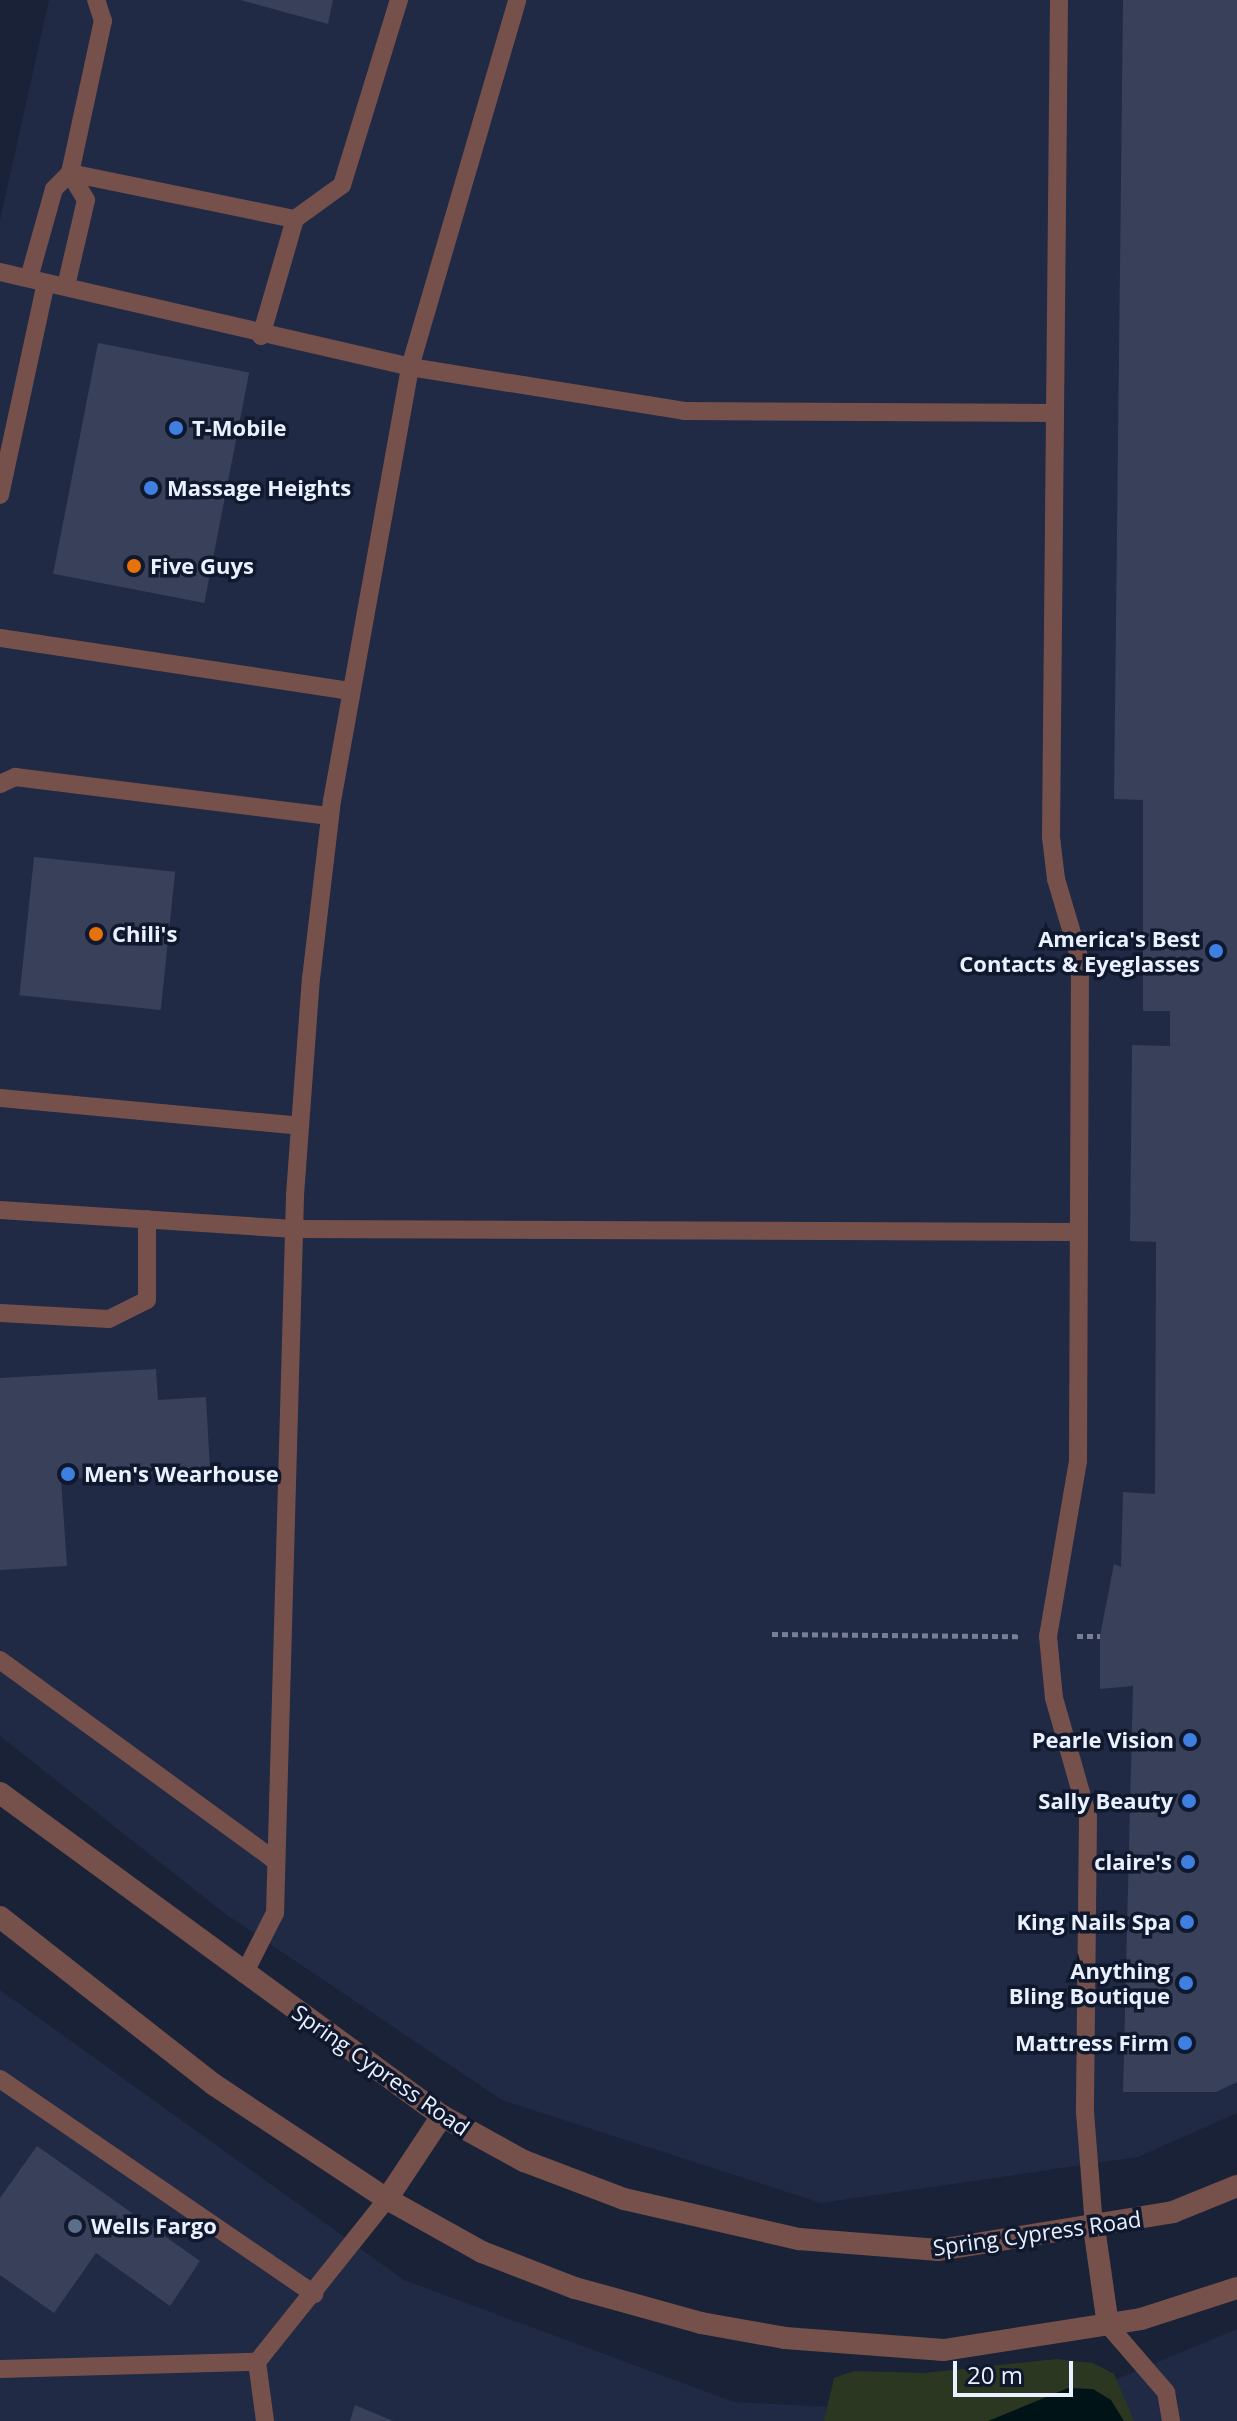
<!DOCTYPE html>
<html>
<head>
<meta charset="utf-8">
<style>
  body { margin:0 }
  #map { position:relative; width:1237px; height:2421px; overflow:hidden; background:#192237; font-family:"Open Sans",sans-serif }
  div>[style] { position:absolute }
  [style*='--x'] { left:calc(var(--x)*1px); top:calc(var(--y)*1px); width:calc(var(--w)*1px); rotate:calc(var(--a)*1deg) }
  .built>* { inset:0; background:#202a45 }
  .green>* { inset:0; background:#2b3720 }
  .water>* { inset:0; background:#001417 }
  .building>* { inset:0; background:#384159; transform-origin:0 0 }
  .path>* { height:5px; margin-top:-2.5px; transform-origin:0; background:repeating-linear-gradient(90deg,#777f91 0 6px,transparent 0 10px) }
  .service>* { height:18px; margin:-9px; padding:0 9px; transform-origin:9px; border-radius:9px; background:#76514b }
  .tertiary>* { height:22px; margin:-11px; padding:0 11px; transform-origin:11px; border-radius:11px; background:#76514b }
  .dots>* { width:22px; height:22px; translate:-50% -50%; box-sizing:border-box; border:4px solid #10182d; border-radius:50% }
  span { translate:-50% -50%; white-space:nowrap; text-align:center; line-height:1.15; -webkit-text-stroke:7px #10182d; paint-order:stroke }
  .poi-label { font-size:22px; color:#e9f0ff; font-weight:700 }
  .left { translate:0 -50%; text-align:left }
  .right { translate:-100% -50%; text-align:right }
  .street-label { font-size:22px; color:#e9f0ff }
  .scale { position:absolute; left:953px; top:2361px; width:120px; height:36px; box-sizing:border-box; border:4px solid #e9f0ff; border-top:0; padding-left:10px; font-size:24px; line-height:28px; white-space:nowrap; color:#e9f0ff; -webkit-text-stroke:6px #10182d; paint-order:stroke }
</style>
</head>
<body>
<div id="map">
  <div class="built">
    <i style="clip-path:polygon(49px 0,1237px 0,1237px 2113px,1138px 2157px,821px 2203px,502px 2100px,224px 1913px,0 1736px,0 220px)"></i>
    <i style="clip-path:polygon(0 1990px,404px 2280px,734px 2402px,852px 2408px,1093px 2389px,1237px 2329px,1237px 2421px,0 2421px)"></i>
  </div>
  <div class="green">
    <i style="clip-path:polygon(1057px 2359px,1093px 2363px,1114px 2374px,1134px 2421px,824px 2421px,834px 2378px,854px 2371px,924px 2373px)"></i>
  </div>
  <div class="water">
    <i style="clip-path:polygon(1068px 2388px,1093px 2389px,1111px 2400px,1124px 2421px,988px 2421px)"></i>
  </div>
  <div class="building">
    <i style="clip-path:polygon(240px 0,333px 0,328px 24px)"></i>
    <i style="clip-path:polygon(1123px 0,1237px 0,1237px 2082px,1216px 2092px,1123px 2092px,1133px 1686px,1100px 1689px,1100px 1636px,1114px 1564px,1121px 1567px,1123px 1492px,1155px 1494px,1156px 1242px,1130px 1241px,1132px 1045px,1170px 1046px,1170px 1011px,1143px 1011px,1143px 800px,1114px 799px)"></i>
    <i style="left:98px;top:343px;width:154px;height:235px;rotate:11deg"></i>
    <i style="left:34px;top:857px;width:142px;height:139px;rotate:6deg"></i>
    <i style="clip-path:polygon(156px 1369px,158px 1400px,206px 1397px,210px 1470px,61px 1479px,67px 1566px,0 1570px,0 1378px)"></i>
    <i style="clip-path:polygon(37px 2146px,200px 2261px,170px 2306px,96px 2253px,54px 2313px,0 2275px,0 2198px)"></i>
    <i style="clip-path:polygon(355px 2405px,393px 2421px,350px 2421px)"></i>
  </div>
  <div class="path">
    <i style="--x:772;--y:1634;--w:247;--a:0.5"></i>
    <i style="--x:1077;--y:1636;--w:23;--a:0"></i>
  </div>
  <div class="service">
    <i style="--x:1059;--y:0;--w:837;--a:90.55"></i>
    <i style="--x:1051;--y:837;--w:42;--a:83.2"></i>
    <i style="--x:1056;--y:879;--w:84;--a:73.5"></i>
    <i style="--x:1080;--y:960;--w:501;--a:90.23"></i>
    <i style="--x:1078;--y:1461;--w:178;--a:99.7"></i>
    <i style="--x:1048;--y:1636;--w:62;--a:84.5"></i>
    <i style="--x:1054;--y:1698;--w:124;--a:74.1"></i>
    <i style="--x:1088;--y:1817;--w:295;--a:90.6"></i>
    <i style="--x:1085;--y:2112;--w:115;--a:85.5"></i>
    <i style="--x:70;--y:173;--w:230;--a:11.6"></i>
    <i style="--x:0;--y:272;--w:421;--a:13"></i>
    <i style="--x:410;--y:367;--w:278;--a:9.1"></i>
    <i style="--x:684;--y:411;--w:370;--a:0.3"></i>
    <i style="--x:29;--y:278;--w:92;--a:-74.3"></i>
    <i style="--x:54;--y:189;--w:23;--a:-45"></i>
    <i style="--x:70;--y:173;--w:156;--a:-77.8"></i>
    <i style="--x:103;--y:21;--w:22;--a:-108"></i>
    <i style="--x:66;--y:286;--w:88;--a:-76.9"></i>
    <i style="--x:86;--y:200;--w:31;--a:-121"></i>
    <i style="--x:261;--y:336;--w:122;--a:-73.8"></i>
    <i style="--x:295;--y:219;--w:58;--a:-35.9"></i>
    <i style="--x:342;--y:185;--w:194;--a:-72.9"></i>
    <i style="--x:0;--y:495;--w:217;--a:-77.8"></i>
    <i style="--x:0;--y:638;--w:355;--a:8.6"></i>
    <i style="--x:0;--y:784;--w:17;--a:-25"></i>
    <i style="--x:15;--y:777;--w:317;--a:7.1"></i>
    <i style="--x:0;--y:1098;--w:301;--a:5.3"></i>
    <i style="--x:0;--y:1210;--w:295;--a:3.7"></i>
    <i style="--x:294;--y:1229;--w:785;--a:0.22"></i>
    <i style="--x:0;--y:1313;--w:109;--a:3.2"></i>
    <i style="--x:109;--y:1319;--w:42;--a:-26.6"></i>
    <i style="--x:147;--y:1300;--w:81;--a:-90"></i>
    <i style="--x:0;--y:1660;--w:341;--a:36.1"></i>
    <i style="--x:244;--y:1974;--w:68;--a:-63.1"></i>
    <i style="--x:275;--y:1913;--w:718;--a:-88.4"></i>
    <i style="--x:295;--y:1195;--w:217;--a:-85.8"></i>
    <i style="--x:311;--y:979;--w:179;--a:-83.3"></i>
    <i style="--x:332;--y:801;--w:441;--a:-79.8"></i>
    <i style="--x:410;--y:367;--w:382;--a:-73.7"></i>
    <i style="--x:0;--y:2079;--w:381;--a:34.4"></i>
    <i style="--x:1108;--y:2325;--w:89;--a:49.1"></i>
    <i style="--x:1166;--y:2392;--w:29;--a:80"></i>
    <i style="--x:0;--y:2369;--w:257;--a:-1.6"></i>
    <i style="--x:265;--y:2421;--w:60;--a:-97.7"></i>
    <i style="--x:257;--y:2362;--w:208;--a:-51.4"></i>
  </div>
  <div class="tertiary">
    <i style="--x:0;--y:1793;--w:547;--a:36.16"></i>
    <i style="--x:442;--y:2116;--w:94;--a:28.8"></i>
    <i style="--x:524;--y:2161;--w:107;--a:20.8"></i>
    <i style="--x:624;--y:2199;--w:180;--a:12.9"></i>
    <i style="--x:799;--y:2239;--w:140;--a:4.5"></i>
    <i style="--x:939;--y:2250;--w:237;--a:-9.2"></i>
    <i style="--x:1173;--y:2212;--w:69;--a:-22.1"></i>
    <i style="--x:0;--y:1917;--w:271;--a:38.1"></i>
    <i style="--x:213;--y:2084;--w:209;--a:33.5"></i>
    <i style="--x:387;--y:2199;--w:109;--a:29.2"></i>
    <i style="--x:482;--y:2252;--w:100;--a:21.2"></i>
    <i style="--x:575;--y:2288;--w:131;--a:15.5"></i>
    <i style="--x:701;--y:2323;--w:85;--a:10.1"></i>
    <i style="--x:785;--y:2338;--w:159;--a:4.3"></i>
    <i style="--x:944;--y:2350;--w:199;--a:-8.9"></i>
    <i style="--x:1141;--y:2319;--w:101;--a:-17.9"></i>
    <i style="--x:387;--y:2199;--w:100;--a:-56.5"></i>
    <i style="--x:1094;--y:2227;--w:99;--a:81.9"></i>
  </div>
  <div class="dots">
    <i style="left:176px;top:428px;background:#3f7fe0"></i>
    <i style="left:151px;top:488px;background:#3f7fe0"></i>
    <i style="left:134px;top:566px;background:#e8710a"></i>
    <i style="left:96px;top:934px;background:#e8710a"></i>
    <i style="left:1216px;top:951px;background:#3f7fe0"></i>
    <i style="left:68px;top:1474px;background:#3f7fe0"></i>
    <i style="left:1190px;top:1740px;background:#3f7fe0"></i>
    <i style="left:1189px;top:1801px;background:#3f7fe0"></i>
    <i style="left:1188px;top:1862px;background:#3f7fe0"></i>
    <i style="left:1187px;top:1922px;background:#3f7fe0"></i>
    <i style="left:1186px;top:1983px;background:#3f7fe0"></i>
    <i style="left:1185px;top:2043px;background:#3f7fe0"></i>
    <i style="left:75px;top:2226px;background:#5c6f8a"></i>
  </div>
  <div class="poi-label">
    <span class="left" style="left:192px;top:428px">T-Mobile</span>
    <span class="left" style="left:167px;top:488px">Massage Heights</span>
    <span class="left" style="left:150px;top:566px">Five Guys</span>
    <span class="left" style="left:112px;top:934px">Chili's</span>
    <span class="right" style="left:1200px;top:951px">America's Best<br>Contacts &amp; Eyeglasses</span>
    <span class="left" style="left:84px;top:1474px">Men's Wearhouse</span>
    <span class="right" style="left:1174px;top:1740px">Pearle Vision</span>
    <span class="right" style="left:1173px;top:1801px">Sally Beauty</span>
    <span class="right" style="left:1172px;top:1862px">claire's</span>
    <span class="right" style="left:1171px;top:1922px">King Nails Spa</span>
    <span class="right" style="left:1170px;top:1983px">Anything<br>Bling Boutique</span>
    <span class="right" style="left:1169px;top:2043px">Mattress Firm</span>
    <span class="left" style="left:91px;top:2226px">Wells Fargo</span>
  </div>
  <div class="street-label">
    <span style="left:381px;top:2070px;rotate:35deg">Spring Cypress Road</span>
    <span style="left:1037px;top:2233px;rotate:-8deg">Spring Cypress Road</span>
  </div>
  <div class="scale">20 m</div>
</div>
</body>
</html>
